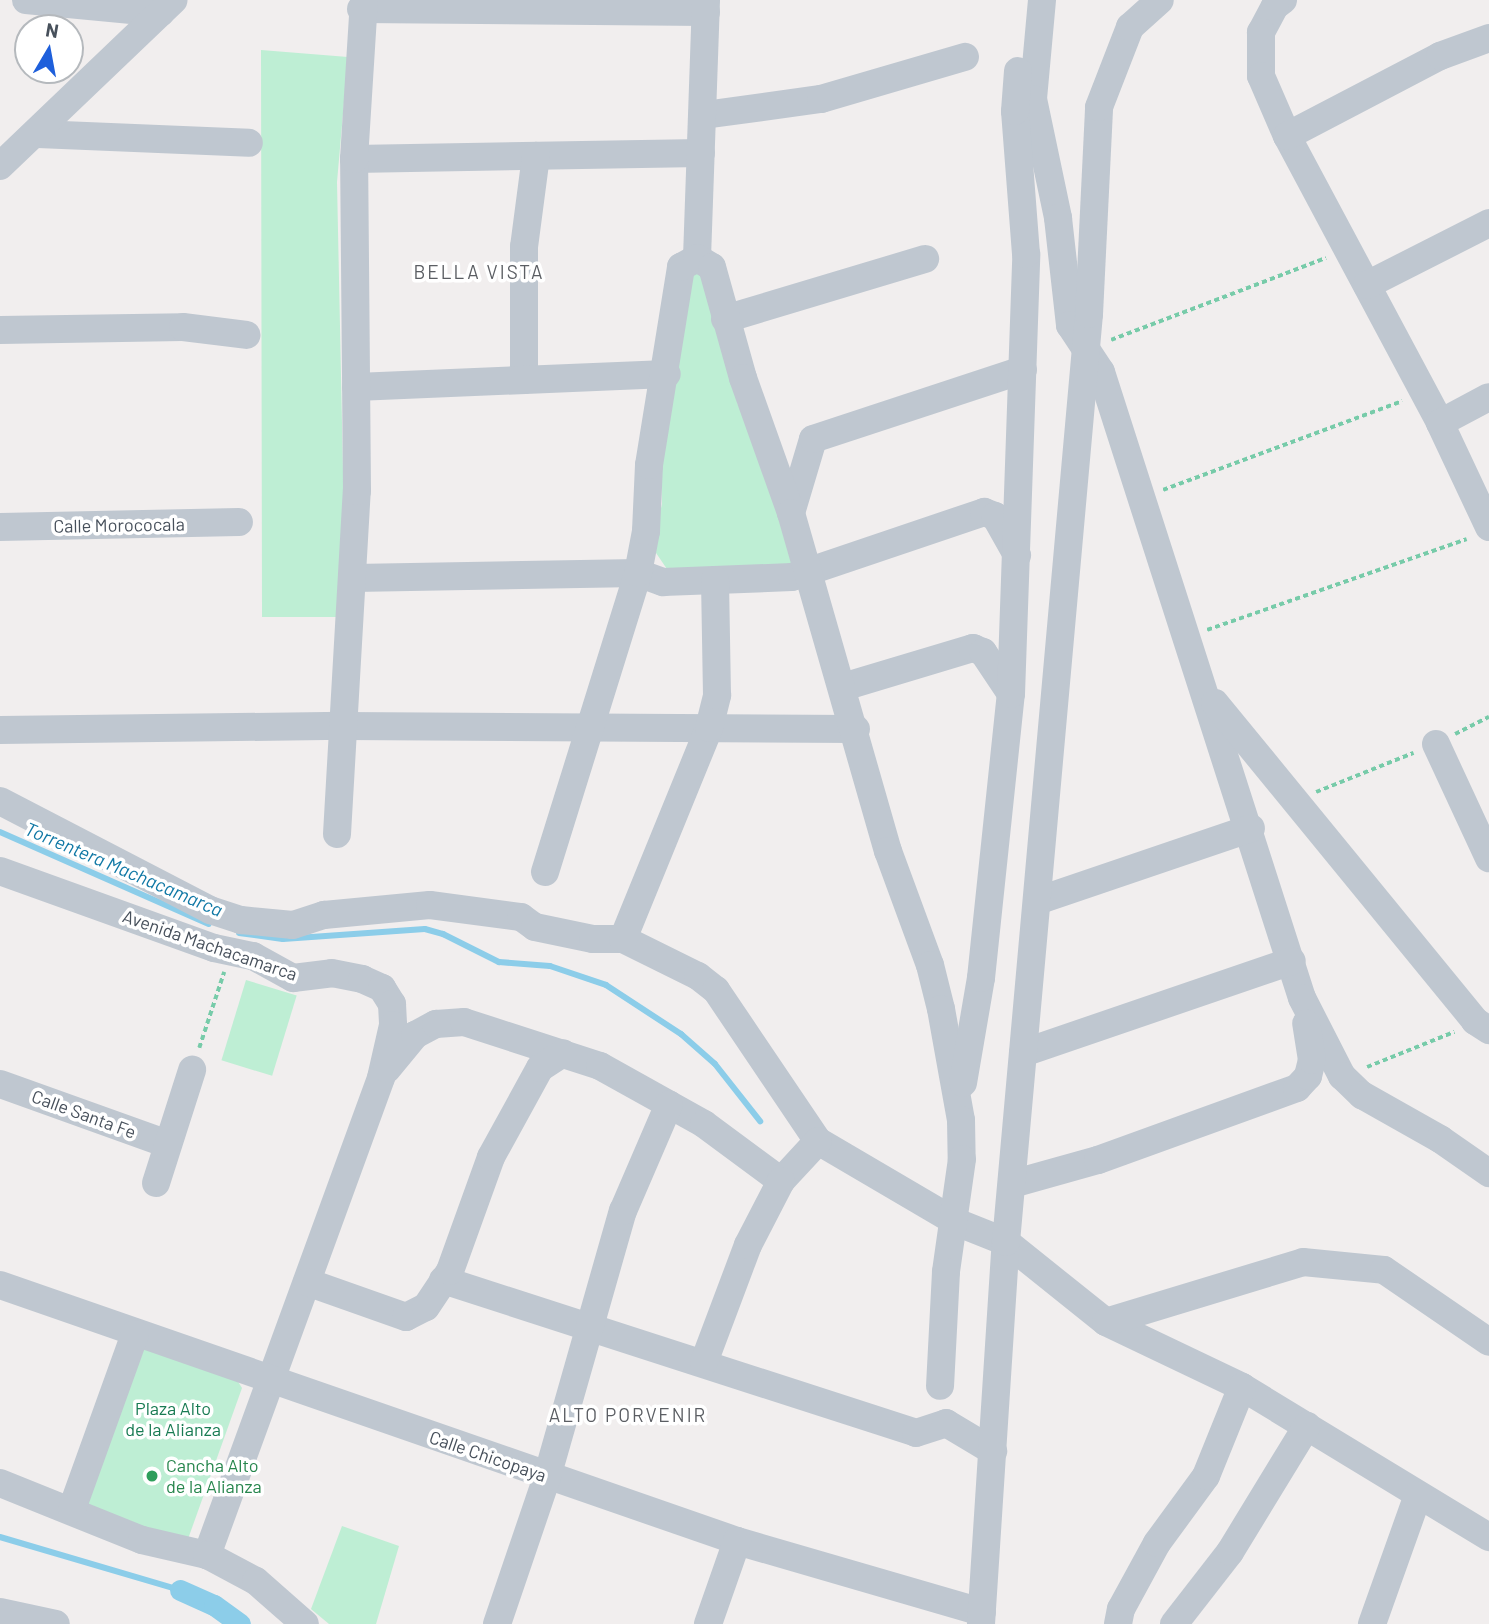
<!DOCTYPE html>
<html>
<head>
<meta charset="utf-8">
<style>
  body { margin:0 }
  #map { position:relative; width:1489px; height:1624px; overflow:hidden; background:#f1eeee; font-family:Barlow,sans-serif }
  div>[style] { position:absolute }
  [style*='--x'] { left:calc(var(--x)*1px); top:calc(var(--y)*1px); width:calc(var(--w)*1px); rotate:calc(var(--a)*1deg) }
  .green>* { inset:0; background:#beeed4; transform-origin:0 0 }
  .stream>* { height:6px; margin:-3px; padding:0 3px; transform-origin:3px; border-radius:3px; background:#8ccde9 }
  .canal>* { height:21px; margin:-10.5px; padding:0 10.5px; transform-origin:10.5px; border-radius:10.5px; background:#8ccde9 }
  .path>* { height:3.5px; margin-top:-1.75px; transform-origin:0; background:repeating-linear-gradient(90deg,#77cba9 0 5px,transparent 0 8.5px) }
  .minor>* { height:28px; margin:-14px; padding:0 14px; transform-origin:14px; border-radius:14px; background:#bfc7d0 }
  .dots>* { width:19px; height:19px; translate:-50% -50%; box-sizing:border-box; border:4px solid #fff; border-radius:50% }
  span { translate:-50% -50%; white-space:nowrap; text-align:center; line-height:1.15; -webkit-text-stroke:7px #fff; paint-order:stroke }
  .street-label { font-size:18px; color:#47505b }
  .park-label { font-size:18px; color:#197b53 }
  .leisure-label { font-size:18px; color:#27864d }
  .left { translate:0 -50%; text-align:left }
  .neighbourhood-label { font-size:19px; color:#5b5e63; letter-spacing:2px }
  .water-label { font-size:19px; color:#1078a5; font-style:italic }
  .north { position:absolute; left:14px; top:14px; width:70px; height:70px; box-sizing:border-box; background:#fff; border:2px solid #b5b9bd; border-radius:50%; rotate:10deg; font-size:19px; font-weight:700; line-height:28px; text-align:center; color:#47505b }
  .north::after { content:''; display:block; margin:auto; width:24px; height:32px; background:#1e5fdb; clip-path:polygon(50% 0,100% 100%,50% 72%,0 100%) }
</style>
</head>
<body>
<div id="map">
  <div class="green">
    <i style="clip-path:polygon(261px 50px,348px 57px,337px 182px,344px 519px,339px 617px,262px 617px)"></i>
    <i style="clip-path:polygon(697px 271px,707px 280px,738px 405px,747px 414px,794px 570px,671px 575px,652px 547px,662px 504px,661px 468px,685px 282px)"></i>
    <i style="left:246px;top:980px;width:53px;height:84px;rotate:17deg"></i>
    <i style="clip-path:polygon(144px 1349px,237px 1380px,242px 1388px,188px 1539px,180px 1544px,91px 1509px,85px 1499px)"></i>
    <i style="clip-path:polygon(342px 1526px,399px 1546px,376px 1624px,329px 1624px,311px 1609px)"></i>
  </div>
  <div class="stream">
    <i style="--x:0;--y:832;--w:228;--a:23.8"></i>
    <i style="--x:239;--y:933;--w:44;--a:7.8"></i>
    <i style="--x:283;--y:939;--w:142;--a:-4"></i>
    <i style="--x:425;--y:929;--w:19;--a:16"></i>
    <i style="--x:443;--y:934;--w:63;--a:26.6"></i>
    <i style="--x:499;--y:962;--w:51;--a:4.5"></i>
    <i style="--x:550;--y:966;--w:59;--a:18.7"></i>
    <i style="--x:606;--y:985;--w:90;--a:33.2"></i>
    <i style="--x:681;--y:1034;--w:45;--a:41.4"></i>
    <i style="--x:715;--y:1064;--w:73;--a:51.7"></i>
    <i style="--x:0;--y:1537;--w:188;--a:16.4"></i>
  </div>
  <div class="canal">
    <i style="--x:180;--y:1590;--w:37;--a:24"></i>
    <i style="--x:214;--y:1605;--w:32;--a:36"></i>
  </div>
  <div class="path">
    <i style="--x:1111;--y:340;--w:230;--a:-20.9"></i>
    <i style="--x:1163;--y:490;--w:255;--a:-20.4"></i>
    <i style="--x:1207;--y:630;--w:275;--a:-19.3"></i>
    <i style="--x:1455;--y:734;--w:38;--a:-27"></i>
    <i style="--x:1316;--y:792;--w:105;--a:-21.9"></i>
    <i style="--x:199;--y:1048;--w:80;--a:-71.8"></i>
    <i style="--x:1367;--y:1067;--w:94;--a:-21.9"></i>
  </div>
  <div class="minor">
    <i style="--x:26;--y:0;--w:135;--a:5.5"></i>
    <i style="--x:1042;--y:0;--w:99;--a:95.2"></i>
    <i style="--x:1033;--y:99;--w:122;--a:78.1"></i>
    <i style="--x:1058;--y:218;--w:108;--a:83.6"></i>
    <i style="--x:1070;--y:325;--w:56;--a:56.6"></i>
    <i style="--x:1101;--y:372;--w:657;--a:72.2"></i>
    <i style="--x:1302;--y:998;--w:88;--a:62.9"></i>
    <i style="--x:1342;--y:1076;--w:28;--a:44"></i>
    <i style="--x:1362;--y:1095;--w:90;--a:29.4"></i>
    <i style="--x:1440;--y:1139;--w:60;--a:34.8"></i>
    <i style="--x:1283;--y:0;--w:10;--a:143"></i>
    <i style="--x:1275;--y:6;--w:30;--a:118"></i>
    <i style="--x:1261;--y:32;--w:44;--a:90"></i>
    <i style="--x:1261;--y:76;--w:65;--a:66.6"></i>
    <i style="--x:1287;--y:136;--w:325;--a:61.9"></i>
    <i style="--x:1440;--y:423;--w:115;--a:64.8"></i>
    <i style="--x:361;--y:9;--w:345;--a:0.5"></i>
    <i style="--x:704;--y:115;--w:118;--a:-7.8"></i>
    <i style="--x:821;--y:99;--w:150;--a:-16.3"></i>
    <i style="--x:38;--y:134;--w:211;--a:2.4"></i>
    <i style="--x:1287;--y:136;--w:173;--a:-27.6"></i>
    <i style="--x:1440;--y:56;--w:52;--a:-20.2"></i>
    <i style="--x:354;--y:159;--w:347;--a:-1"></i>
    <i style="--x:0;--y:166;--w:240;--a:-43.7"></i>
    <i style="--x:697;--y:258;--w:258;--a:-88"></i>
    <i style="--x:1367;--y:285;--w:137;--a:-26.9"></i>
    <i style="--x:725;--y:319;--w:209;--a:-16.7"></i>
    <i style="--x:0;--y:330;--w:183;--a:-0.9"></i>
    <i style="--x:183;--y:327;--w:64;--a:7.1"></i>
    <i style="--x:524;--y:380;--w:133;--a:-90"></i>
    <i style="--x:524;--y:247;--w:92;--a:-82.5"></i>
    <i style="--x:356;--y:387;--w:311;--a:-2.4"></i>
    <i style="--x:1440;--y:423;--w:55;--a:-28"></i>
    <i style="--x:791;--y:513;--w:77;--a:-73.4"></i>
    <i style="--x:813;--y:439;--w:221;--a:-18.2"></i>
    <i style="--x:0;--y:527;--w:239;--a:-1.2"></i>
    <i style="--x:354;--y:578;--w:284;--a:-1"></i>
    <i style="--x:638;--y:573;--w:27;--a:20"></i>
    <i style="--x:663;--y:582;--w:129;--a:-2.2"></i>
    <i style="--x:792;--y:577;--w:203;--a:-18.7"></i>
    <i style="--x:984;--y:512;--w:12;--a:20"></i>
    <i style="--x:995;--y:516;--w:45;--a:60.6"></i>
    <i style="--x:843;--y:687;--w:136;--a:-16.7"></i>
    <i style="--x:973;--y:648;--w:11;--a:22"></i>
    <i style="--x:983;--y:652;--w:50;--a:56.3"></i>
    <i style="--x:1215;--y:703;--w:411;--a:50.7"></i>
    <i style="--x:1475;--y:1021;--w:17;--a:33"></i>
    <i style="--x:0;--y:730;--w:344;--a:-0.7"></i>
    <i style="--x:344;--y:726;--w:512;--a:0.34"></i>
    <i style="--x:1436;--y:744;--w:126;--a:65.1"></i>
    <i style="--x:0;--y:801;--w:237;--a:27.4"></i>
    <i style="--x:210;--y:910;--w:33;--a:18"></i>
    <i style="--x:241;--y:920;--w:52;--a:5.5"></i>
    <i style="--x:293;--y:925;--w:33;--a:-18"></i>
    <i style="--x:324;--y:915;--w:106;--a:-5.4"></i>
    <i style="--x:430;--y:905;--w:92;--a:7.5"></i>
    <i style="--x:521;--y:917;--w:17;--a:36"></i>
    <i style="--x:535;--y:927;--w:59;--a:11.7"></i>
    <i style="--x:593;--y:939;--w:30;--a:0"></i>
    <i style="--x:623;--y:939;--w:84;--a:26.3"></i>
    <i style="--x:698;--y:976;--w:23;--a:38"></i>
    <i style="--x:716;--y:990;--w:182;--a:56"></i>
    <i style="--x:818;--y:1141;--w:160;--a:30.4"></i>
    <i style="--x:956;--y:1222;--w:54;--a:21.8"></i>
    <i style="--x:1006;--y:1242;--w:128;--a:38.7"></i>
    <i style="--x:1106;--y:1322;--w:151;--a:25.5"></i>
    <i style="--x:1242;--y:1387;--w:289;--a:31.3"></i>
    <i style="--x:337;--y:834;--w:344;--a:-86.7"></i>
    <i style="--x:357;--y:491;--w:332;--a:-90.5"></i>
    <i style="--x:354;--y:159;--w:159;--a:-86.4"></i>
    <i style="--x:0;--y:871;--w:227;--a:19.8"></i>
    <i style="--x:214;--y:948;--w:40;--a:12"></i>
    <i style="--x:253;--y:956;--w:46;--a:28.8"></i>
    <i style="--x:293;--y:978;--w:39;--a:-7"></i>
    <i style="--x:332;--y:973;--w:31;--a:11"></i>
    <i style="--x:362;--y:979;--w:22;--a:24"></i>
    <i style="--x:382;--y:988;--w:19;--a:58"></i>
    <i style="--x:392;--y:1004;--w:21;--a:87"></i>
    <i style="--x:393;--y:1025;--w:54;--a:102.8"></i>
    <i style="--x:381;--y:1078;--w:508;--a:110.04"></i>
    <i style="--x:545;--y:872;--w:313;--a:-72.7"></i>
    <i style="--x:638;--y:573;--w:43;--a:-79.2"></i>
    <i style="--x:646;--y:531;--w:66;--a:-87.4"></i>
    <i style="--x:649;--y:465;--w:201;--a:-80.8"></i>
    <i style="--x:681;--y:267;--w:18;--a:-29"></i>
    <i style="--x:697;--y:258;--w:17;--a:31"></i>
    <i style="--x:712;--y:267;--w:115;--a:74.4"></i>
    <i style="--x:743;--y:378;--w:143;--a:70.4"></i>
    <i style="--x:791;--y:513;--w:352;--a:74"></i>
    <i style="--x:888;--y:851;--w:121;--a:69.8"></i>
    <i style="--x:930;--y:965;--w:45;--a:76"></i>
    <i style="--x:941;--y:1009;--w:113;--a:79.8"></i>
    <i style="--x:961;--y:1120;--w:39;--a:89"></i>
    <i style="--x:962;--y:1159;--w:114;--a:98.1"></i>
    <i style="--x:946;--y:1272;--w:114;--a:93"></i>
    <i style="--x:1037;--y:901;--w:226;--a:-18.8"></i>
    <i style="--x:623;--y:939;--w:228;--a:-67.8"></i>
    <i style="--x:709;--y:728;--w:34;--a:-76"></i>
    <i style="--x:717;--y:695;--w:115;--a:-91"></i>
    <i style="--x:1023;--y:1053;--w:284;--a:-18.9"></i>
    <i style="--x:387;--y:1069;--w:44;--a:-50.5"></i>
    <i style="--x:415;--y:1035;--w:24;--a:-28"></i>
    <i style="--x:436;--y:1024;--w:28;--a:-4"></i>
    <i style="--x:464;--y:1022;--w:143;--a:17.9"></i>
    <i style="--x:600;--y:1066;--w:119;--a:29.1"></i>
    <i style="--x:704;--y:1124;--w:96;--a:36.5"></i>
    <i style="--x:781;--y:1181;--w:54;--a:-47.2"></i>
    <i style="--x:963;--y:1083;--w:107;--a:-80.3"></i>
    <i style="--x:981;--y:978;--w:286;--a:-84"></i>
    <i style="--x:1011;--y:694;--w:440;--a:-88"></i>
    <i style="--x:1026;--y:254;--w:143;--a:-94.4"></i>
    <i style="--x:1015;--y:111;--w:40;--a:-85.7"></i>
    <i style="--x:0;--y:1084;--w:178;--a:19.7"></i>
    <i style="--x:156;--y:1183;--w:119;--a:-72.3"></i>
    <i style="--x:1012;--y:1184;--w:89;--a:-15.6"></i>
    <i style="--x:1098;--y:1160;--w:212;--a:-19.9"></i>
    <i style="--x:1297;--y:1088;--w:16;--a:-47"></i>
    <i style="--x:1308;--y:1076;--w:16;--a:-76"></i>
    <i style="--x:1312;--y:1060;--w:37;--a:-99"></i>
    <i style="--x:443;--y:1280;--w:497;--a:17.9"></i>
    <i style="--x:916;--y:1433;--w:32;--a:-18"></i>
    <i style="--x:946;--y:1423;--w:55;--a:30.8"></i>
    <i style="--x:307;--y:1282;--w:105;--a:19.5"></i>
    <i style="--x:406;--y:1317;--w:22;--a:-27"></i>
    <i style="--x:426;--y:1307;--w:43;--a:-56.3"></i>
    <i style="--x:450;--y:1271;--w:121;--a:-70.2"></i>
    <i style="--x:491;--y:1157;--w:102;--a:-61.2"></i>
    <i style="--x:540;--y:1068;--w:27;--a:-33"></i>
    <i style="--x:0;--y:1285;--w:780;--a:19.15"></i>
    <i style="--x:737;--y:1541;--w:255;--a:16.2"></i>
    <i style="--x:1106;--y:1322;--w:206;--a:-16.9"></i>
    <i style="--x:1303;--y:1262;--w:81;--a:5.6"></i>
    <i style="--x:1384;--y:1270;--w:127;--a:34.4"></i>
    <i style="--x:704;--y:1362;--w:125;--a:-69.4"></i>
    <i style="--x:748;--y:1245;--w:72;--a:-62.7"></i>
    <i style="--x:0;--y:1483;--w:153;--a:21.9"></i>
    <i style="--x:142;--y:1540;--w:67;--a:13"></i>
    <i style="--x:207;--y:1555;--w:55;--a:28"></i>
    <i style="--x:256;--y:1581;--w:65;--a:41.3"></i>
    <i style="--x:72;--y:1509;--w:186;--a:-70.2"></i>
    <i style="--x:0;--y:1612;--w:57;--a:12.1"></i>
    <i style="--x:497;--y:1624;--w:155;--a:-71.2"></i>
    <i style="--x:547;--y:1477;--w:277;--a:-74.1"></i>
    <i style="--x:623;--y:1211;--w:116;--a:-66.7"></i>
    <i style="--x:708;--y:1624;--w:88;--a:-70.7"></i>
    <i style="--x:981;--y:1624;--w:383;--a:-86.3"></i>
    <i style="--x:1006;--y:1242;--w:932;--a:-84.89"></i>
    <i style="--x:1089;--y:314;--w:207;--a:-87.2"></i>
    <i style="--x:1099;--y:107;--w:86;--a:-68.8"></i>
    <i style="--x:1130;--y:27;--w:40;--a:-42"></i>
    <i style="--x:1118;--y:1624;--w:15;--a:-79"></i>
    <i style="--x:1121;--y:1609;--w:75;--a:-61.4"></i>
    <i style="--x:1157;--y:1543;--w:83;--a:-53.8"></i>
    <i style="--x:1206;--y:1476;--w:96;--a:-68"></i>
    <i style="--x:1174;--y:1624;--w:91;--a:-52.1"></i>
    <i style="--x:1230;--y:1552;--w:148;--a:-58.6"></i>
    <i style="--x:1372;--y:1624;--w:137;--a:-70.4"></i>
  </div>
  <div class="dots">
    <i style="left:152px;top:1476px;background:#2e9e5b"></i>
  </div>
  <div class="street-label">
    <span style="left:119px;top:525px;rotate:-1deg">Calle Morococala</span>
    <span style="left:210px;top:945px;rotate:19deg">Avenida Machacamarca</span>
    <span style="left:84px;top:1114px;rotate:20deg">Calle Santa Fe</span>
    <span style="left:488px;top:1456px;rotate:19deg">Calle Chicopaya</span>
  </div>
  <div class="park-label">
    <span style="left:173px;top:1419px">Plaza Alto<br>de la Alianza</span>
  </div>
  <div class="leisure-label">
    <span class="left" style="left:166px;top:1476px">Cancha Alto<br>de la Alianza</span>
  </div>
  <div class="neighbourhood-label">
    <span style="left:479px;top:272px">BELLA VISTA</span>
    <span style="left:628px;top:1415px">ALTO PORVENIR</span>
  </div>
  <div class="water-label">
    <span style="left:124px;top:869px;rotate:23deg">Torrentera Machacamarca</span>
  </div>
  <div class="north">N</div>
</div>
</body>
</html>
